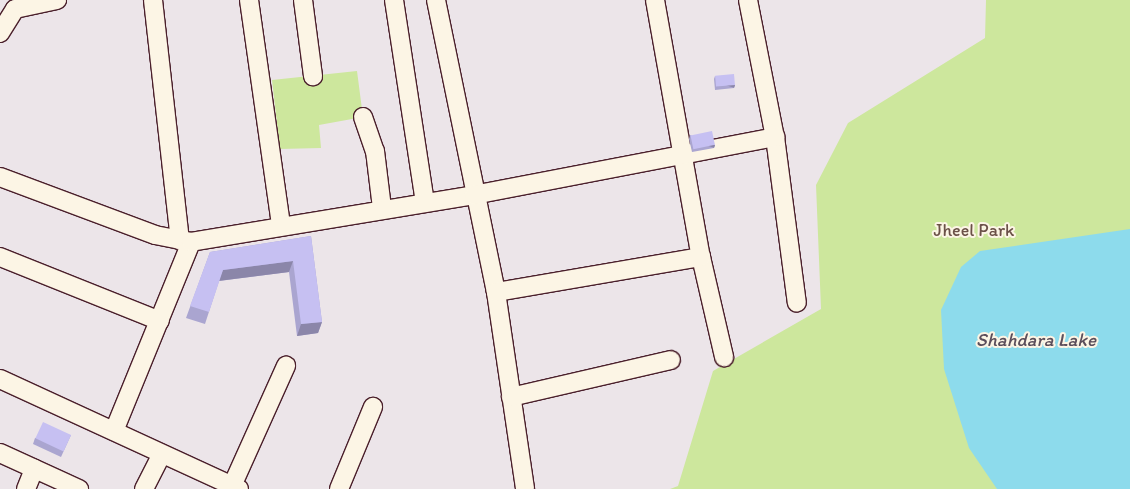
<!DOCTYPE html>
<html>
<head>
<meta charset="utf-8">
<style>
  body { margin:0 }
  #map { position:relative; width:1130px; height:489px; overflow:hidden; background:#ece5e9; font-family:Itim,sans-serif }
  div>[style] { position:absolute }
  [style*='--x'] { left:calc(var(--x)*1px); top:calc(var(--y)*1px); width:calc(var(--w)*1px); rotate:calc(var(--a)*1deg) }
  .green>* { inset:0; background:#cde79d }
  .water>* { inset:0; background:#8ddbec }
  .roads { filter:drop-shadow(1px 0 #4a1f2b) drop-shadow(-1px 0 #4a1f2b) drop-shadow(0 1px #4a1f2b) drop-shadow(0 -1px #4a1f2b) }
  .street>* { height:18px; margin:-9px; padding:0 9px; transform-origin:9px; border-radius:9px; background:#fcf5e5 }
  .wall>* { inset:0; background:#aaa5d0 }
  .shaded-wall>* { inset:0; background:#8b86a9; transform-origin:0 0 }
  .building>* { inset:0; background:#c6c0f2; transform-origin:0 0 }
  span { translate:-50% -50%; white-space:nowrap; text-align:center; line-height:1.15; -webkit-text-stroke:4px #fcf5e5; paint-order:stroke }
  .park-label { font-size:18px; color:#6b5148 }
  .water-label { font-size:19px; color:#5b4e5b; font-style:italic }
</style>
</head>
<body>
<div id="map">
  <div class="green">
    <i style="clip-path:polygon(986px 0,1130px 0,1130px 489px,670px 489px,678px 486px,713px 371px,821px 309px,816px 185px,848px 123px,985px 38px)"></i>
    <i style="clip-path:polygon(357px 71px,363px 117px,319px 125px,321px 148px,280px 149px,272px 80px)"></i>
  </div>
  <div class="water">
    <i style="clip-path:polygon(1130px 229px,1130px 489px,997px 489px,969px 448px,944px 369px,941px 310px,961px 267px,980px 251px)"></i>
  </div>
  <div class="roads">
    <div class="street">
      <i style="--x:153;--y:0;--w:242;--a:83.6"></i>
      <i style="--x:249;--y:0;--w:226;--a:81.9"></i>
      <i style="--x:303;--y:0;--w:77;--a:82.5"></i>
      <i style="--x:394;--y:0;--w:204;--a:81.3"></i>
      <i style="--x:436;--y:0;--w:298;--a:78.4"></i>
      <i style="--x:496;--y:292;--w:199;--a:81.6"></i>
      <i style="--x:655;--y:0;--w:261;--a:79.9"></i>
      <i style="--x:701;--y:257;--w:103;--a:77"></i>
      <i style="--x:748;--y:0;--w:140;--a:78.9"></i>
      <i style="--x:775;--y:137;--w:167;--a:82.5"></i>
      <i style="--x:0;--y:33;--w:28;--a:-58"></i>
      <i style="--x:15;--y:9;--w:43;--a:-12.1"></i>
      <i style="--x:363;--y:117;--w:36;--a:71"></i>
      <i style="--x:375;--y:151;--w:57;--a:83"></i>
      <i style="--x:0;--y:177;--w:165;--a:20.5"></i>
      <i style="--x:155;--y:235;--w:36;--a:11"></i>
      <i style="--x:0;--y:257;--w:172;--a:21.8"></i>
      <i style="--x:496;--y:292;--w:208;--a:-9.7"></i>
      <i style="--x:0;--y:379;--w:263;--a:24.7"></i>
      <i style="--x:511;--y:397;--w:164;--a:-13"></i>
      <i style="--x:114;--y:431;--w:204;--a:-67.8"></i>
      <i style="--x:191;--y:242;--w:287;--a:-9.4"></i>
      <i style="--x:474;--y:195;--w:307;--a:-10.9"></i>
      <i style="--x:0;--y:453;--w:87;--a:24.5"></i>
      <i style="--x:232;--y:486;--w:132;--a:-65.8"></i>
      <i style="--x:26;--y:489;--w:22;--a:-68"></i>
      <i style="--x:144;--y:489;--w:39;--a:-63"></i>
      <i style="--x:339;--y:489;--w:89;--a:-67.5"></i>
    </div>
  </div>
  <div class="wall">
    <i style="clip-path:polygon(715px 76px,735px 85px,734px 88px,715px 90px,714px 79px)"></i>
    <i style="clip-path:polygon(690px 135px,715px 145px,714px 148px,692px 152px,689px 139px)"></i>
    <i style="clip-path:polygon(311px 236px,322px 322px,318px 333px,297px 336px,289px 272px,219px 281px,205px 324px,186px 318px,210px 252px)"></i>
    <i style="clip-path:polygon(71px 435px,61px 457px,33px 444px,35px 438px)"></i>
  </div>
  <div class="shaded-wall">
    <i style="left:735px;top:85px;width:3px;height:19px;rotate:108deg"></i>
    <i style="left:715px;top:145px;width:3px;height:22px;rotate:108deg"></i>
    <i style="clip-path:polygon(293px 261px,289px 272px,218px 281px,223px 270px)"></i>
    <i style="clip-path:polygon(322px 322px,318px 333px,297px 336px,301px 324px)"></i>
  </div>
  <div class="building">
    <i style="left:734px;top:74px;width:11px;height:19px;rotate:85deg"></i>
    <i style="left:712px;top:131px;width:14px;height:22px;rotate:78deg"></i>
    <i style="clip-path:polygon(311px 236px,322px 322px,301px 324px,293px 261px,223px 270px,209px 312px,190px 306px,210px 252px)"></i>
    <i style="left:43px;top:422px;width:31px;height:18px;rotate:25deg"></i>
  </div>
  <div class="park-label">
    <span style="left:974px;top:230px">Jheel Park</span>
  </div>
  <div class="water-label">
    <span style="left:1036px;top:340px">Shahdara Lake</span>
  </div>
</div>
</body>
</html>
